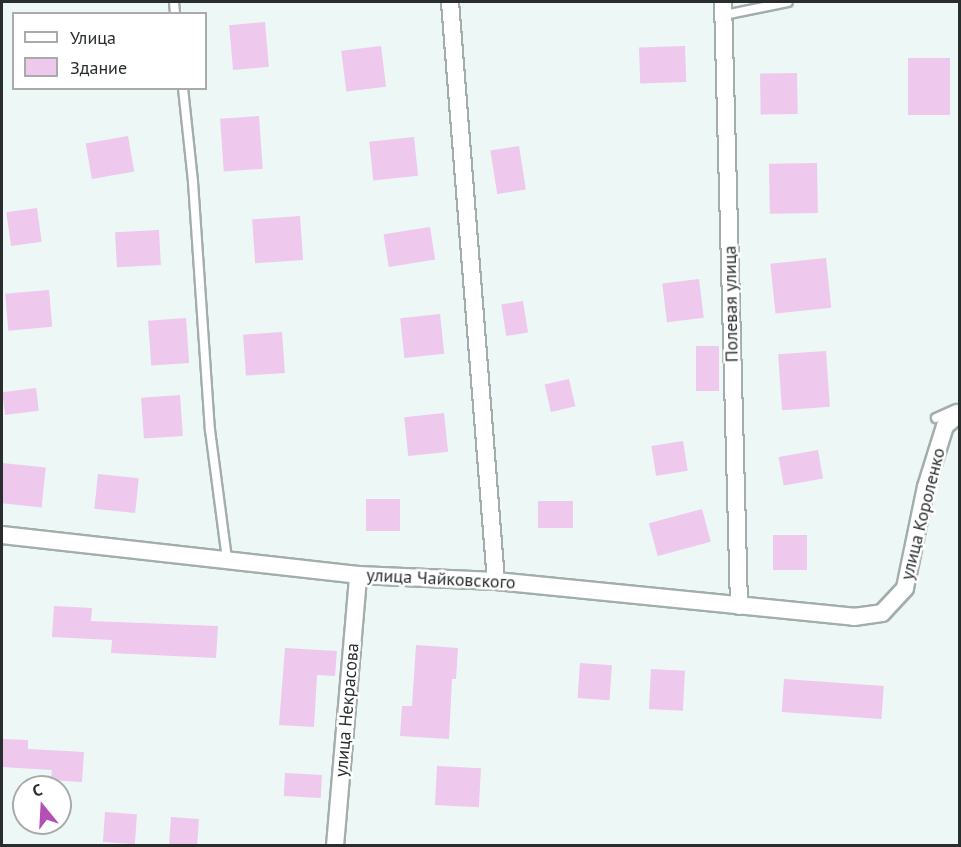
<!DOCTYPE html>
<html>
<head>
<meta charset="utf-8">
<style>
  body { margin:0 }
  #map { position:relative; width:961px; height:847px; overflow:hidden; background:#ecf7f6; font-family:"PT Sans",sans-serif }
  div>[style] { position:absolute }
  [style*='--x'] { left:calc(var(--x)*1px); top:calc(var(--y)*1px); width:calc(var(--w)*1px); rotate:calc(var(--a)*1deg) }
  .building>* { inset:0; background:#eec8ed; transform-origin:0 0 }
  .roads { filter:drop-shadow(2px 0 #a4adad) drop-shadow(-2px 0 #a4adad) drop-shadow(0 2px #a4adad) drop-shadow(0 -2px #a4adad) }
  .service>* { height:8px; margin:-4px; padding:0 4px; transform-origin:4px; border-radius:4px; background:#fff }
  .minor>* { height:16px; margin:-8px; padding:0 8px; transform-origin:8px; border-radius:8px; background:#fff }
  span { translate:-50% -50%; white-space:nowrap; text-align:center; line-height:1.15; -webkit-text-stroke:5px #fff; paint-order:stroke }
  .street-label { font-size:18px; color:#292d2d }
  .frame { position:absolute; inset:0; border:3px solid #292d2d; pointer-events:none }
  .legend { position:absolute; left:12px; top:12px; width:195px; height:78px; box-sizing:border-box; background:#fff; border:2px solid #a9abab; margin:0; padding:8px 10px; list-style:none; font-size:18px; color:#292d2d }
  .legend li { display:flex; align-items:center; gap:12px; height:30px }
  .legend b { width:30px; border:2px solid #a9abab }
  .north { position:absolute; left:12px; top:775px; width:60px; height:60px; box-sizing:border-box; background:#fff; border:2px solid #a9abab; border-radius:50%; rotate:342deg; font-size:16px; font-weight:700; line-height:24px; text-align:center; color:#292d2d }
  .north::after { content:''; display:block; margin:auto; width:21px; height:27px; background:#b34fb5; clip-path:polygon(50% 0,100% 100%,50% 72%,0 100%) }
</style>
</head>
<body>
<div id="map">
  <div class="building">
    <i style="left:265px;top:22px;width:45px;height:36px;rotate:85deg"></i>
    <i style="left:381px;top:46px;width:41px;height:40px;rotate:83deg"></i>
    <i style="left:685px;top:46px;width:36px;height:46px;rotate:88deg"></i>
    <i style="left:908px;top:58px;width:42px;height:57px"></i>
    <i style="left:797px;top:73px;width:41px;height:37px;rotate:89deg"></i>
    <i style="left:259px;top:116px;width:53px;height:39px;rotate:86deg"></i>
    <i style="left:128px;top:136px;width:36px;height:43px;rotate:80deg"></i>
    <i style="left:414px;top:137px;width:39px;height:45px;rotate:84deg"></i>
    <i style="left:519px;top:146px;width:44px;height:29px;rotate:81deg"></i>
    <i style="left:817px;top:163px;width:50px;height:48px;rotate:89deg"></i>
    <i style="left:37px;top:208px;width:34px;height:31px;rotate:82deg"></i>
    <i style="left:300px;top:216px;width:44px;height:48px;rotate:86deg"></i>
    <i style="left:430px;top:227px;width:33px;height:47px;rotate:81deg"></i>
    <i style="left:159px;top:230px;width:35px;height:44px;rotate:87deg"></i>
    <i style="left:826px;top:258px;width:50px;height:56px;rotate:84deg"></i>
    <i style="left:699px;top:279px;width:39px;height:37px;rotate:83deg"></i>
    <i style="left:49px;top:290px;width:37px;height:44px;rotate:85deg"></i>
    <i style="left:523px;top:301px;width:32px;height:22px;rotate:81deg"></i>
    <i style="left:440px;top:314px;width:40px;height:40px;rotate:84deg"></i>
    <i style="left:186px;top:318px;width:45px;height:38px;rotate:86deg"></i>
    <i style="left:282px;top:332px;width:41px;height:39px;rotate:86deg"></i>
    <i style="left:696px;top:346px;width:23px;height:45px"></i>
    <i style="left:826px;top:351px;width:56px;height:48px;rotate:86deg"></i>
    <i style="left:569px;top:379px;width:28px;height:25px;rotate:77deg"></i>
    <i style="left:36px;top:388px;width:23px;height:34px;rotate:83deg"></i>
    <i style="left:180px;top:395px;width:41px;height:39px;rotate:86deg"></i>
    <i style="left:444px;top:413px;width:39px;height:40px;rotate:84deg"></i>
    <i style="left:683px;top:441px;width:30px;height:32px;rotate:81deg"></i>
    <i style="left:818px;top:450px;width:29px;height:40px;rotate:80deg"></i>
    <i style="left:2px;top:463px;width:44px;height:40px;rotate:6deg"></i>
    <i style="left:98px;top:474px;width:41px;height:35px;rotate:6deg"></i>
    <i style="left:366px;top:499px;width:34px;height:32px"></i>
    <i style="left:538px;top:501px;width:35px;height:27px"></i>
    <i style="left:702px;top:509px;width:34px;height:55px;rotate:75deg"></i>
    <i style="left:773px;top:535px;width:34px;height:35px"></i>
    <i style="clip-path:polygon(54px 606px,92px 608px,91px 621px,218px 626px,216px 658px,111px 653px,112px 640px,52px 637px)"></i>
    <i style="clip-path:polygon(416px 645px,458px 648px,456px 679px,452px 679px,449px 739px,400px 736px,402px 706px,412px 706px)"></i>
    <i style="clip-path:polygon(285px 648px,337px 651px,335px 676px,317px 675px,314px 727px,279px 725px)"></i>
    <i style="left:580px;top:663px;width:32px;height:35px;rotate:4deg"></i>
    <i style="left:651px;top:669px;width:34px;height:40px;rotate:3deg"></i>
    <i style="left:784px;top:679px;width:100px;height:33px;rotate:4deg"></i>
    <i style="clip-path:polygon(2px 739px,28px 740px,28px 749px,84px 752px,82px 782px,51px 780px,52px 770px,2px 767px)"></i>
    <i style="left:437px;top:766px;width:44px;height:39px;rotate:3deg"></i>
    <i style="left:285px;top:773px;width:37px;height:23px;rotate:3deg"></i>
    <i style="left:105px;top:812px;width:32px;height:30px;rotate:4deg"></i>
    <i style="left:171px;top:817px;width:28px;height:29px;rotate:4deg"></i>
  </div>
  <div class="roads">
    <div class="service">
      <i style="--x:174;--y:2;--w:12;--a:85"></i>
      <i style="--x:724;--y:15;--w:65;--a:-11.5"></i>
      <i style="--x:183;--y:88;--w:95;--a:83.9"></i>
      <i style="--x:193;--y:182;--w:249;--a:86.1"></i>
      <i style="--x:210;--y:430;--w:130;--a:82.5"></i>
      <i style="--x:936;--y:418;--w:22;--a:-24"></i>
    </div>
    <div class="minor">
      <i style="--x:450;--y:2;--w:581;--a:85.46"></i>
      <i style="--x:723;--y:2;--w:604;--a:88.48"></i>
      <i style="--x:2;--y:535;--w:358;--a:6.4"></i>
      <i style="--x:358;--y:575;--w:138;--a:2.5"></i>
      <i style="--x:496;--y:581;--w:360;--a:5.7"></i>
      <i style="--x:854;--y:617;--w:28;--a:-8"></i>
      <i style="--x:882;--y:613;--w:34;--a:-47"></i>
      <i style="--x:905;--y:588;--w:103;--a:-78.3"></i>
      <i style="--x:926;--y:487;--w:64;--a:-72.7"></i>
      <i style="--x:945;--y:426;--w:20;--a:-41"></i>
      <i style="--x:335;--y:846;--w:272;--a:-85.1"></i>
    </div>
  </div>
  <div class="street-label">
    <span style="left:731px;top:304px;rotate:-91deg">Полевая улица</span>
    <span style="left:923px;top:514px;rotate:-76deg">улица Короленко</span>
    <span style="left:441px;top:579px;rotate:3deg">улица Чайковского</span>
    <span style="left:347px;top:710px;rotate:-85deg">улица Некрасова</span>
  </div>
  <div class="frame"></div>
  <ul class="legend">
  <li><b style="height:8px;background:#fff"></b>Улица</li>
  <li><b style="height:16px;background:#eec8ed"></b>Здание</li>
  </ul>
  <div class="north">С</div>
</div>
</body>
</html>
